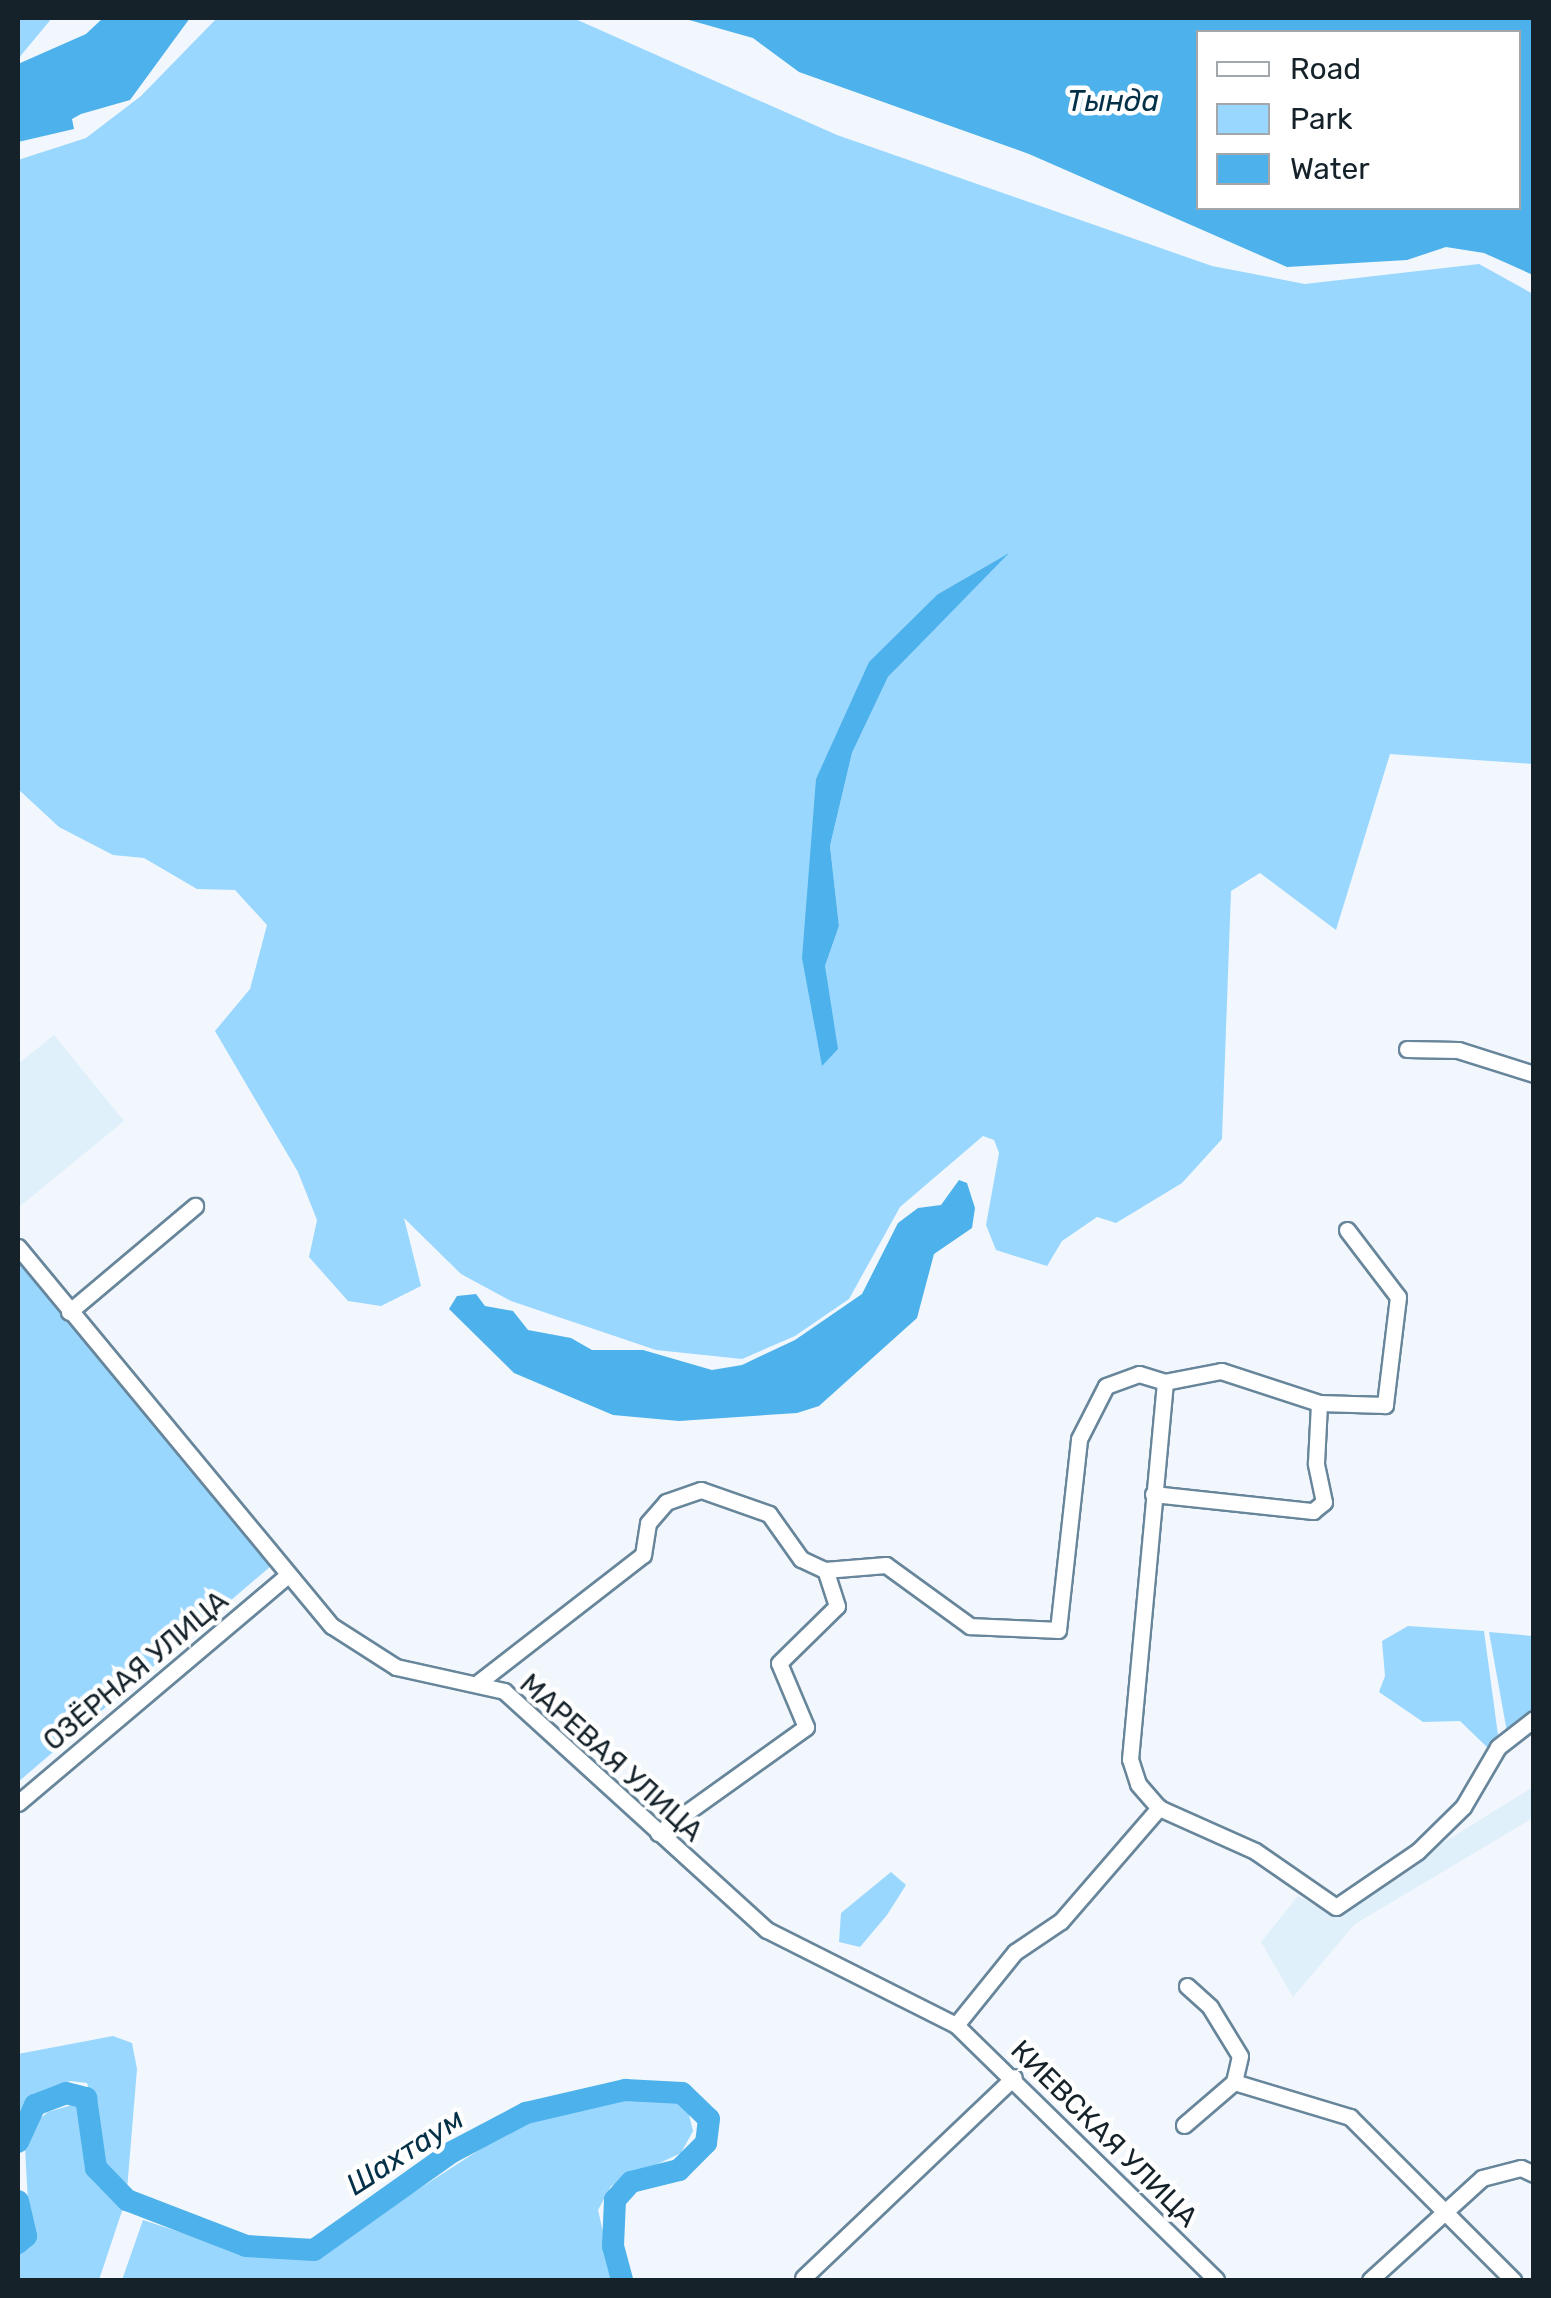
<!DOCTYPE html>
<html>
<head>
<meta charset="utf-8">
<style>
  body { margin:0 }
  #map { position:relative; width:1551px; height:2298px; overflow:hidden; background:#f1f7fc; font-family:Rubik,sans-serif }
  div>[style] { position:absolute }
  [style*='--x'] { left:calc(var(--x)*1px); top:calc(var(--y)*1px); width:calc(var(--w)*1px); rotate:calc(var(--a)*1deg) }
  .built>* { inset:0; background:#e0f0fb }
  .green>* { inset:0; background:#9ad7ff }
  .water>* { inset:0; background:#4db1eb }
  .river>* { height:22px; margin:-11px; padding:0 11px; transform-origin:11px; border-radius:11px; background:#4db1eb }
  .roads { filter:drop-shadow(2px 0 #68869b) drop-shadow(-2px 0 #68869b) drop-shadow(0 2px #68869b) drop-shadow(0 -2px #68869b) }
  .minor>* { height:15px; margin:-7.5px; padding:0 7.5px; transform-origin:7.5px; border-radius:7.5px; background:#fff }
  span { translate:-50% -50%; white-space:nowrap; text-align:center; line-height:1.15; -webkit-text-stroke:9px #fff; paint-order:stroke }
  .street-label { font-size:28px; color:#15222a }
  .water-label { font-size:30px; color:#043148; font-style:italic }
  .frame { position:absolute; inset:0; border:20px solid #15222a; pointer-events:none }
  .legend { position:absolute; left:1196px; top:30px; width:325px; height:180px; box-sizing:border-box; background:#fff; border:2px solid #a1a7aa; margin:0; padding:12px 18px; list-style:none; font-size:30px; color:#15222a }
  .legend li { display:flex; align-items:center; gap:20px; height:50px }
  .legend b { width:50px; border:2px solid #a1a7aa }
</style>
</head>
<body>
<div id="map">
  <div class="built">
    <i style="clip-path:polygon(54px 1035px,124px 1121px,18px 1208px,18px 1064px)"></i>
    <i style="clip-path:polygon(1533px 1787px,1533px 1818px,1355px 1924px,1293px 1997px,1261px 1942px,1298px 1896px,1330px 1913px)"></i>
  </div>
  <div class="green">
    <i style="clip-path:polygon(18px 18px,52px 18px,18px 59px)"></i>
    <i style="clip-path:polygon(evenodd,217px 18px,573px 18px,837px 135px,1212px 266px,1305px 284px,1479px 264px,1533px 294px,1533px 764px,1390px 754px,1336px 930px,1260px 873px,1231px 891px,1222px 1139px,1182px 1183px,1116px 1223px,1097px 1217px,1062px 1241px,1047px 1266px,996px 1250px,986px 1225px,999px 1153px,994px 1140px,983px 1136px,900px 1207px,849px 1299px,795px 1336px,742px 1359px,656px 1350px,511px 1301px,461px 1274px,404px 1218px,421px 1286px,381px 1306px,348px 1301px,309px 1257px,317px 1220px,298px 1172px,215px 1031px,250px 989px,267px 925px,235px 890px,197px 889px,144px 858px,113px 855px,59px 827px,18px 789px,18px 160px,86px 138px,141px 96px,217px 18px,1004px 556px,888px 677px,852px 753px,830px 846px,839px 926px,825px 966px,816px 779px,938px 594px,1004px 556px)"></i>
    <i style="clip-path:polygon(18px 1256px,271px 1566px,18px 1782px)"></i>
    <i style="clip-path:polygon(1408px 1626px,1484px 1631px,1498px 1735px,1490px 1750px,1460px 1721px,1423px 1722px,1379px 1692px,1385px 1676px,1382px 1641px)"></i>
    <i style="clip-path:polygon(1489px 1632px,1533px 1636px,1533px 1710px,1507px 1732px)"></i>
    <i style="clip-path:polygon(891px 1872px,906px 1885px,887px 1915px,860px 1947px,839px 1942px,841px 1913px)"></i>
    <i style="clip-path:polygon(113px 2036px,132px 2043px,137px 2069px,127px 2190px,101px 2161px,100px 2124px,87px 2083px,70px 2081px,32px 2096px,18px 2113px,18px 2054px)"></i>
    <i style="clip-path:polygon(624px 2098px,670px 2099px,687px 2107px,693px 2131px,681px 2153px,611px 2186px,598px 2210px,614px 2280px,122px 2280px,143px 2220px,247px 2254px,317px 2255px,496px 2139px,559px 2109px)"></i>
    <i style="clip-path:polygon(75px 2104px,89px 2131px,91px 2173px,123px 2208px,99px 2280px,18px 2280px,18px 2256px,30px 2240px,25px 2147px,31px 2126px,48px 2112px)"></i>
  </div>
  <div class="water">
    <i style="clip-path:polygon(103px 18px,190px 18px,130px 100px,81px 114px,72px 119px,74px 129px,18px 142px,18px 64px,86px 34px)"></i>
    <i style="clip-path:polygon(evenodd,682px 18px,1533px 18px,1533px 275px,1484px 253px,1446px 247px,1407px 260px,1287px 267px,1029px 154px,799px 72px,753px 38px,682px 18px,1198px 32px,1518px 32px,1518px 208px,1198px 208px,1198px 32px)"></i>
    <i style="clip-path:polygon(1009px 553px,888px 677px,852px 753px,830px 846px,839px 926px,825px 966px,838px 1049px,822px 1066px,802px 958px,816px 779px,869px 662px,938px 594px)"></i>
    <i style="clip-path:polygon(959px 1180px,967px 1183px,975px 1208px,972px 1228px,934px 1254px,917px 1318px,819px 1406px,797px 1413px,679px 1421px,613px 1415px,514px 1373px,449px 1309px,457px 1296px,476px 1294px,485px 1306px,513px 1311px,528px 1330px,571px 1338px,592px 1350px,643px 1350px,712px 1370px,742px 1365px,795px 1340px,862px 1294px,898px 1223px,918px 1208px,941px 1205px)"></i>
  </div>
  <div class="river">
    <i style="--x:18;--y:2142;--w:41;--a:-65.3"></i>
    <i style="--x:35;--y:2105;--w:33;--a:-21"></i>
    <i style="--x:66;--y:2093;--w:21;--a:14"></i>
    <i style="--x:86;--y:2098;--w:71;--a:81.9"></i>
    <i style="--x:96;--y:2168;--w:45;--a:45.9"></i>
    <i style="--x:127;--y:2200;--w:128;--a:21.1"></i>
    <i style="--x:246;--y:2246;--w:68;--a:3.4"></i>
    <i style="--x:314;--y:2250;--w:169;--a:-35.4"></i>
    <i style="--x:452;--y:2152;--w:84;--a:-27.8"></i>
    <i style="--x:526;--y:2113;--w:102;--a:-13.1"></i>
    <i style="--x:625;--y:2090;--w:57;--a:3"></i>
    <i style="--x:682;--y:2093;--w:37;--a:44"></i>
    <i style="--x:709;--y:2119;--w:24;--a:97"></i>
    <i style="--x:706;--y:2143;--w:38;--a:135"></i>
    <i style="--x:679;--y:2170;--w:49;--a:166"></i>
    <i style="--x:631;--y:2182;--w:24;--a:132"></i>
    <i style="--x:615;--y:2200;--w:46;--a:92.5"></i>
    <i style="--x:613;--y:2246;--w:35;--a:75"></i>
    <i style="--x:18;--y:2201;--w:36;--a:77"></i>
    <i style="--x:26;--y:2236;--w:11;--a:139"></i>
  </div>
  <div class="roads">
    <div class="minor">
      <i style="--x:1407;--y:1049;--w:51;--a:1.1"></i>
      <i style="--x:1458;--y:1050;--w:80;--a:17.5"></i>
      <i style="--x:1347;--y:1230;--w:84;--a:52.7"></i>
      <i style="--x:1398;--y:1297;--w:109;--a:96.9"></i>
      <i style="--x:1385;--y:1405;--w:66;--a:-178.3"></i>
      <i style="--x:1319;--y:1403;--w:103;--a:-161.9"></i>
      <i style="--x:1221;--y:1371;--w:57;--a:168.9"></i>
      <i style="--x:1165;--y:1382;--w:379;--a:95.3"></i>
      <i style="--x:1130;--y:1759;--w:26;--a:72"></i>
      <i style="--x:1138;--y:1784;--w:32;--a:49"></i>
      <i style="--x:1159;--y:1808;--w:105;--a:24.1"></i>
      <i style="--x:1255;--y:1851;--w:98;--a:34.7"></i>
      <i style="--x:1336;--y:1907;--w:99;--a:-34.3"></i>
      <i style="--x:1418;--y:1851;--w:63;--a:-44.4"></i>
      <i style="--x:1463;--y:1807;--w:69;--a:-59.7"></i>
      <i style="--x:1498;--y:1747;--w:46;--a:-37.9"></i>
      <i style="--x:18;--y:1247;--w:492;--a:50.4"></i>
      <i style="--x:332;--y:1626;--w:76;--a:32.6"></i>
      <i style="--x:396;--y:1667;--w:111;--a:12.5"></i>
      <i style="--x:504;--y:1691;--w:355;--a:42.3"></i>
      <i style="--x:767;--y:1930;--w:212;--a:26.7"></i>
      <i style="--x:956;--y:2025;--w:364;--a:44.4"></i>
      <i style="--x:69;--y:1312;--w:165;--a:-40.1"></i>
      <i style="--x:1153;--y:1494;--w:161;--a:6.1"></i>
      <i style="--x:1313;--y:1511;--w:14;--a:-39"></i>
      <i style="--x:1324;--y:1502;--w:40;--a:-102"></i>
      <i style="--x:1316;--y:1463;--w:60;--a:-87.1"></i>
      <i style="--x:479;--y:1682;--w:207;--a:-37.8"></i>
      <i style="--x:643;--y:1555;--w:32;--a:-81"></i>
      <i style="--x:648;--y:1523;--w:28;--a:-49"></i>
      <i style="--x:666;--y:1502;--w:37;--a:-19"></i>
      <i style="--x:701;--y:1490;--w:72;--a:19.4"></i>
      <i style="--x:769;--y:1514;--w:55;--a:54.6"></i>
      <i style="--x:801;--y:1559;--w:26;--a:25"></i>
      <i style="--x:18;--y:1803;--w:352;--a:-40.2"></i>
      <i style="--x:658;--y:1833;--w:182;--a:-35.6"></i>
      <i style="--x:806;--y:1727;--w:69;--a:-112.9"></i>
      <i style="--x:779;--y:1663;--w:81;--a:-44.5"></i>
      <i style="--x:837;--y:1606;--w:38;--a:-108"></i>
      <i style="--x:825;--y:1570;--w:61;--a:-4.7"></i>
      <i style="--x:886;--y:1565;--w:104;--a:36"></i>
      <i style="--x:970;--y:1626;--w:88;--a:2.6"></i>
      <i style="--x:1058;--y:1630;--w:192;--a:-83.7"></i>
      <i style="--x:1079;--y:1439;--w:59;--a:-63"></i>
      <i style="--x:1106;--y:1386;--w:35;--a:-20"></i>
      <i style="--x:1139;--y:1374;--w:27;--a:17"></i>
      <i style="--x:1187;--y:1986;--w:31;--a:42"></i>
      <i style="--x:1210;--y:2007;--w:57;--a:58.5"></i>
      <i style="--x:1240;--y:2056;--w:27;--a:103"></i>
      <i style="--x:956;--y:2025;--w:94;--a:-51.1"></i>
      <i style="--x:1015;--y:1952;--w:55;--a:-34"></i>
      <i style="--x:1061;--y:1921;--w:150;--a:-49.1"></i>
      <i style="--x:1184;--y:2125;--w:66;--a:-40.7"></i>
      <i style="--x:1234;--y:2082;--w:121;--a:16.8"></i>
      <i style="--x:1350;--y:2117;--w:231;--a:45"></i>
      <i style="--x:803;--y:2278;--w:291;--a:-43.6"></i>
      <i style="--x:1370;--y:2280;--w:151;--a:-42.3"></i>
      <i style="--x:1482;--y:2178;--w:40;--a:-14.4"></i>
      <i style="--x:1521;--y:2168;--w:14;--a:25"></i>
    </div>
  </div>
  <div class="street-label">
    <span style="left:136px;top:1671px;rotate:-40deg">ОЗЁРНАЯ УЛИЦА</span>
    <span style="left:611px;top:1758px;rotate:42deg">МАРЕВАЯ УЛИЦА</span>
    <span style="left:1104px;top:2134px;rotate:45deg">КИЕВСКАЯ УЛИЦА</span>
  </div>
  <div class="water-label">
    <span style="left:1113px;top:101px">Тында</span>
    <span style="left:405px;top:2152px;rotate:-33deg">Шахтаум</span>
  </div>
  <div class="frame"></div>
  <ul class="legend">
  <li><b style="height:12px;background:#fff"></b>Road</li>
  <li><b style="height:28px;background:#9ad7ff"></b>Park</li>
  <li><b style="height:28px;background:#4db1eb"></b>Water</li>
  </ul>
</div>
</body>
</html>
